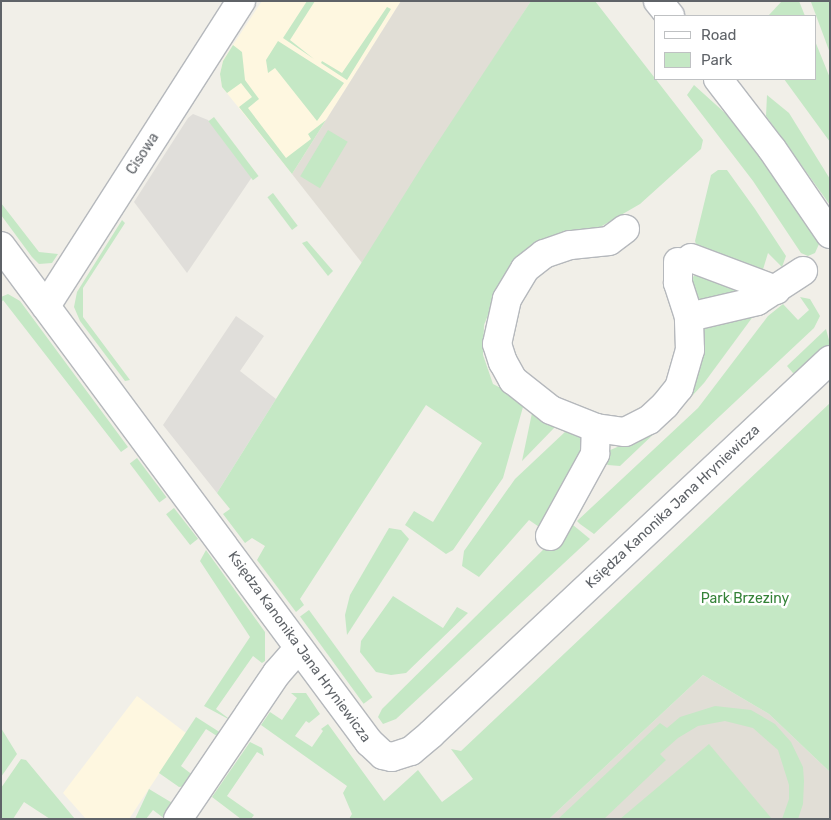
<!DOCTYPE html>
<html>
<head>
<meta charset="utf-8">
<style>
  body { margin:0 }
  #map { position:relative; width:831px; height:820px; overflow:hidden; background:#f1efe8; font-family:Rubik,sans-serif }
  div>[style] { position:absolute }
  [style*='--x'] { left:calc(var(--x)*1px); top:calc(var(--y)*1px); width:calc(var(--w)*1px); rotate:calc(var(--a)*1deg) }
  .commercial>* { inset:0; background:#fef7e0 }
  .industrial>* { inset:0; background:#e0deda }
  .education>* { inset:0; background:#e1ded6 }
  .green>* { inset:0; background:#c5e8c5; transform-origin:0 0 }
  .roads { filter:drop-shadow(1px 0 #b5b8bc) drop-shadow(-1px 0 #b5b8bc) drop-shadow(0 1px #b5b8bc) drop-shadow(0 -1px #b5b8bc) }
  .street>* { height:28px; margin:-14px; padding:0 14px; transform-origin:14px; border-radius:14px; background:#fff }
  .secondary>* { height:28px; margin:-14px; padding:0 14px; transform-origin:14px; border-radius:14px; background:#fff }
  span { translate:-50% -50%; white-space:nowrap; text-align:center; line-height:1.15; -webkit-text-stroke:5px #fff; paint-order:stroke }
  .street-label { font-size:14px; color:#5f6368 }
  .park-label { font-size:14px; color:#348238 }
  .frame { position:absolute; inset:0; border:2px solid #5f6368; pointer-events:none }
  .legend { position:absolute; left:654px; top:15px; width:162px; height:65px; box-sizing:border-box; background:#fff; border:1px solid #bfc1c3; margin:0; padding:6px 9px; list-style:none; font-size:15px; color:#5f6368 }
  .legend li { display:flex; align-items:center; gap:10px; height:25px }
  .legend b { width:25px; border:1px solid #bfc1c3 }
</style>
</head>
<body>
<div id="map">
  <div class="commercial">
    <i style="clip-path:polygon(262px 1px,401px 1px,292px 174px,222px 87px,220px 74px,223px 60px)"></i>
    <i style="clip-path:polygon(137px 696px,186px 733px,129px 819px,86px 819px,63px 793px)"></i>
  </div>
  <div class="industrial">
    <i style="clip-path:polygon(193px 114px,208px 120px,252px 177px,187px 273px,134px 202px,188px 118px)"></i>
    <i style="clip-path:polygon(236px 316px,264px 336px,240px 371px,276px 399px,217px 493px,163px 425px)"></i>
  </div>
  <div class="education">
    <i style="clip-path:polygon(401px 1px,531px 1px,362px 263px,292px 174px)"></i>
    <i style="clip-path:polygon(703px 675px,769px 714px,830px 772px,830px 819px,549px 819px)"></i>
  </div>
  <div class="green">
    <i style="clip-path:polygon(307px 1px,315px 1px,290px 40px,314px 59px,283px 38px)"></i>
    <i style="clip-path:polygon(531px 1px,595px 1px,703px 140px,701px 149px,640px 204px,595px 230px,568px 231px,549px 239px,519px 259px,503px 278px,484px 325px,483px 355px,493px 384px,516px 396px,523px 407px,503px 478px,453px 550px,446px 554px,405px 525px,414px 511px,433px 522px,482px 443px,426px 405px,300px 599px,304px 605px,296px 612px,257px 560px,265px 546px,252px 538px,245px 543px,223px 514px,230px 509px,217px 493px,426px 160px)"></i>
    <i style="clip-path:polygon(782px 1px,799px 1px,805px 16px,768px 16px)"></i>
    <i style="clip-path:polygon(830px 1px,830px 53px,811px 2px)"></i>
    <i style="clip-path:polygon(387px 7px,391px 9px,347px 80px,321px 63px,322px 61px,342px 73px)"></i>
    <i style="clip-path:polygon(278px 41px,344px 83px,317px 121px,275px 68px,268px 73px,266px 60px)"></i>
    <i style="clip-path:polygon(815px 41px,830px 78px,830px 142px,784px 79px,815px 79px)"></i>
    <i style="clip-path:polygon(233px 45px,242px 52px,245px 80px,259px 99px,248px 108px,286px 158px,311px 139px,308px 134px,326px 120px,292px 174px,239px 107px,252px 97px,241px 83px,227px 93px,222px 87px,220px 74px,223px 61px)"></i>
    <i style="clip-path:polygon(694px 85px,735px 122px,773px 172px,816px 238px,819px 244px,815px 253px,808px 256px,801px 253px,753px 181px,687px 95px)"></i>
    <i style="clip-path:polygon(767px 95px,789px 113px,830px 179px,830px 205px,766px 116px)"></i>
    <i style="left:214px;top:117px;width:74px;height:7px;rotate:53deg"></i>
    <i style="left:328px;top:130px;width:23px;height:54px;rotate:31deg"></i>
    <i style="clip-path:polygon(718px 170px,727px 170px,755px 209px,786px 256px,782px 267px,768px 253px,761px 276px,697px 247px,695px 241px,711px 175px)"></i>
    <i style="left:273px;top:193px;width:41px;height:7px;rotate:53deg"></i>
    <i style="clip-path:polygon(1px 203px,39px 252px,58px 254px,52px 263px,39px 264px,32px 257px,1px 215px)"></i>
    <i style="clip-path:polygon(122px 220px,125px 223px,83px 288px,83px 317px,130px 380px,125px 381px,80px 321px,74px 307px,77px 292px)"></i>
    <i style="clip-path:polygon(307px 241px,333px 271px,328px 276px,302px 243px)"></i>
    <i style="clip-path:polygon(701px 272px,757px 287px,699px 307px,689px 279px)"></i>
    <i style="clip-path:polygon(8px 294px,20px 301px,128px 447px,121px 452px,3px 300px,1px 303px,1px 297px)"></i>
    <i style="clip-path:polygon(800px 297px,810px 299px,820px 316px,814px 328px,594px 534px,580px 524px,577px 521px,698px 408px,768px 316px,783px 304px,798px 320px,809px 310px)"></i>
    <i style="clip-path:polygon(760px 307px,704px 383px,692px 396px,688px 393px,700px 328px)"></i>
    <i style="clip-path:polygon(826px 329px,830px 344px,799px 372px,793px 373px,787px 366px)"></i>
    <i style="clip-path:polygon(830px 403px,830px 772px,769px 714px,703px 675px,549px 819px,349px 819px,352px 814px,343px 793px,347px 786px,261px 725px,270px 712px,282px 720px,297px 698px,291px 693px,306px 693px,320px 714px,309px 723px,306px 721px,295px 736px,312px 747px,323px 731px,321px 729px,328px 724px,384px 801px,418px 770px,442px 802px,473px 779px,451px 749px,461px 751px)"></i>
    <i style="clip-path:polygon(532px 413px,555px 427px,522px 461px)"></i>
    <i style="clip-path:polygon(659px 429px,620px 466px,608px 465px,601px 460px,608px 451px)"></i>
    <i style="clip-path:polygon(566px 431px,586px 434px,590px 441px,545px 531px,529px 520px,479px 577px,462px 566px,464px 551px,515px 479px)"></i>
    <i style="left:137px;top:458px;width:49px;height:9px;rotate:53deg"></i>
    <i style="left:174px;top:508px;width:39px;height:10px;rotate:52deg"></i>
    <i style="clip-path:polygon(573px 525px,590px 539px,396px 719px,383px 724px,378px 717px,382px 709px,554px 539px)"></i>
    <i style="clip-path:polygon(389px 528px,401px 530px,409px 539px,347px 635px,345px 615px,350px 595px)"></i>
    <i style="clip-path:polygon(206px 550px,265px 632px,265px 661px,262px 663px,253px 656px,216px 709px,232px 721px,204px 706px,250px 637px,200px 561px)"></i>
    <i style="clip-path:polygon(393px 596px,443px 628px,457px 607px,468px 613px,406px 673px,391px 675px,376px 672px,360px 652px,361px 641px)"></i>
    <i style="left:309px;top:610px;width:108px;height:11px;rotate:54deg"></i>
    <i style="clip-path:polygon(715px 706px,751px 710px,775px 724px,791px 742px,803px 767px,804px 781px,803px 804px,798px 819px,782px 819px,789px 799px,789px 785px,778px 750px,753px 728px,725px 721px,698px 726px,678px 738px,660px 754px,666px 760px,604px 819px,558px 819px,660px 723px,667px 728px,680px 717px)"></i>
    <i style="clip-path:polygon(196px 717px,221px 733px,220px 738px,206px 729px,181px 766px,194px 776px,187px 786px,179px 787px,159px 773px)"></i>
    <i style="clip-path:polygon(1px 728px,17px 754px,1px 777px)"></i>
    <i style="clip-path:polygon(250px 742px,262px 748px,264px 756px,257px 752px,227px 796px,254px 815px,251px 819px,241px 819px,212px 797px)"></i>
    <i style="clip-path:polygon(709px 744px,772px 819px,620px 819px)"></i>
    <i style="clip-path:polygon(21px 759px,26px 760px,75px 819px,50px 819px,24px 802px,13px 819px,1px 819px,1px 788px)"></i>
    <i style="clip-path:polygon(149px 789px,174px 804px,165px 819px,153px 810px,146px 819px,135px 819px)"></i>
  </div>
  <div class="roads">
    <div class="street">
      <i style="--x:625;--y:229;--w:20;--a:143"></i>
      <i style="--x:609;--y:241;--w:39;--a:174"></i>
      <i style="--x:570;--y:245;--w:28;--a:161"></i>
      <i style="--x:544;--y:254;--w:24;--a:142"></i>
      <i style="--x:525;--y:269;--w:35;--a:121"></i>
      <i style="--x:507;--y:299;--w:46;--a:102.5"></i>
      <i style="--x:497;--y:344;--w:19;--a:72"></i>
      <i style="--x:503;--y:362;--w:21;--a:61"></i>
      <i style="--x:513;--y:380;--w:48;--a:38.3"></i>
      <i style="--x:551;--y:410;--w:48;--a:21.8"></i>
      <i style="--x:596;--y:428;--w:29;--a:8"></i>
      <i style="--x:625;--y:432;--w:27;--a:-27"></i>
      <i style="--x:649;--y:420;--w:22;--a:-43"></i>
      <i style="--x:665;--y:405;--w:22;--a:-51"></i>
      <i style="--x:679;--y:388;--w:40;--a:-74"></i>
      <i style="--x:690;--y:350;--w:33;--a:-92"></i>
      <i style="--x:689;--y:317;--w:36;--a:-108"></i>
      <i style="--x:678;--y:283;--w:21;--a:-90"></i>
      <i style="--x:1;--y:246;--w:618;--a:53.43"></i>
      <i style="--x:369;--y:742;--w:19;--a:43"></i>
      <i style="--x:383;--y:755;--w:9;--a:13"></i>
      <i style="--x:392;--y:757;--w:20;--a:-18"></i>
      <i style="--x:411;--y:751;--w:26;--a:-40"></i>
      <i style="--x:431;--y:734;--w:547;--a:-43.15"></i>
      <i style="--x:691;--y:258;--w:91;--a:20.6"></i>
      <i style="--x:46;--y:306;--w:362;--a:-57.4"></i>
      <i style="--x:689;--y:317;--w:70;--a:-13.2"></i>
      <i style="--x:757;--y:301;--w:55;--a:-33.1"></i>
      <i style="--x:550;--y:536;--w:94;--a:-61.2"></i>
      <i style="--x:595;--y:454;--w:26;--a:-88"></i>
      <i style="--x:178;--y:819;--w:176;--a:-55.9"></i>
      <i style="--x:277;--y:673;--w:33;--a:-49"></i>
    </div>
    <div class="secondary">
      <i style="--x:658;--y:1;--w:19;--a:51"></i>
      <i style="--x:718;--y:79;--w:88;--a:52.4"></i>
      <i style="--x:772;--y:149;--w:103;--a:55.7"></i>
    </div>
  </div>
  <div class="street-label">
    <span style="left:143px;top:154px;rotate:-57deg">Cisowa</span>
    <span style="left:673px;top:507px;rotate:-43deg">Księdza Kanonika Jana Hryniewicza</span>
    <span style="left:299px;top:647px;rotate:54deg">Księdza Kanonika Jana Hryniewicza</span>
  </div>
  <div class="park-label">
    <span style="left:745px;top:599px">Park Brzeziny</span>
  </div>
  <div class="frame"></div>
  <ul class="legend">
  <li><b style="height:6px;background:#fff"></b>Road</li>
  <li><b style="height:14px;background:#c5e8c5"></b>Park</li>
  </ul>
</div>
</body>
</html>
